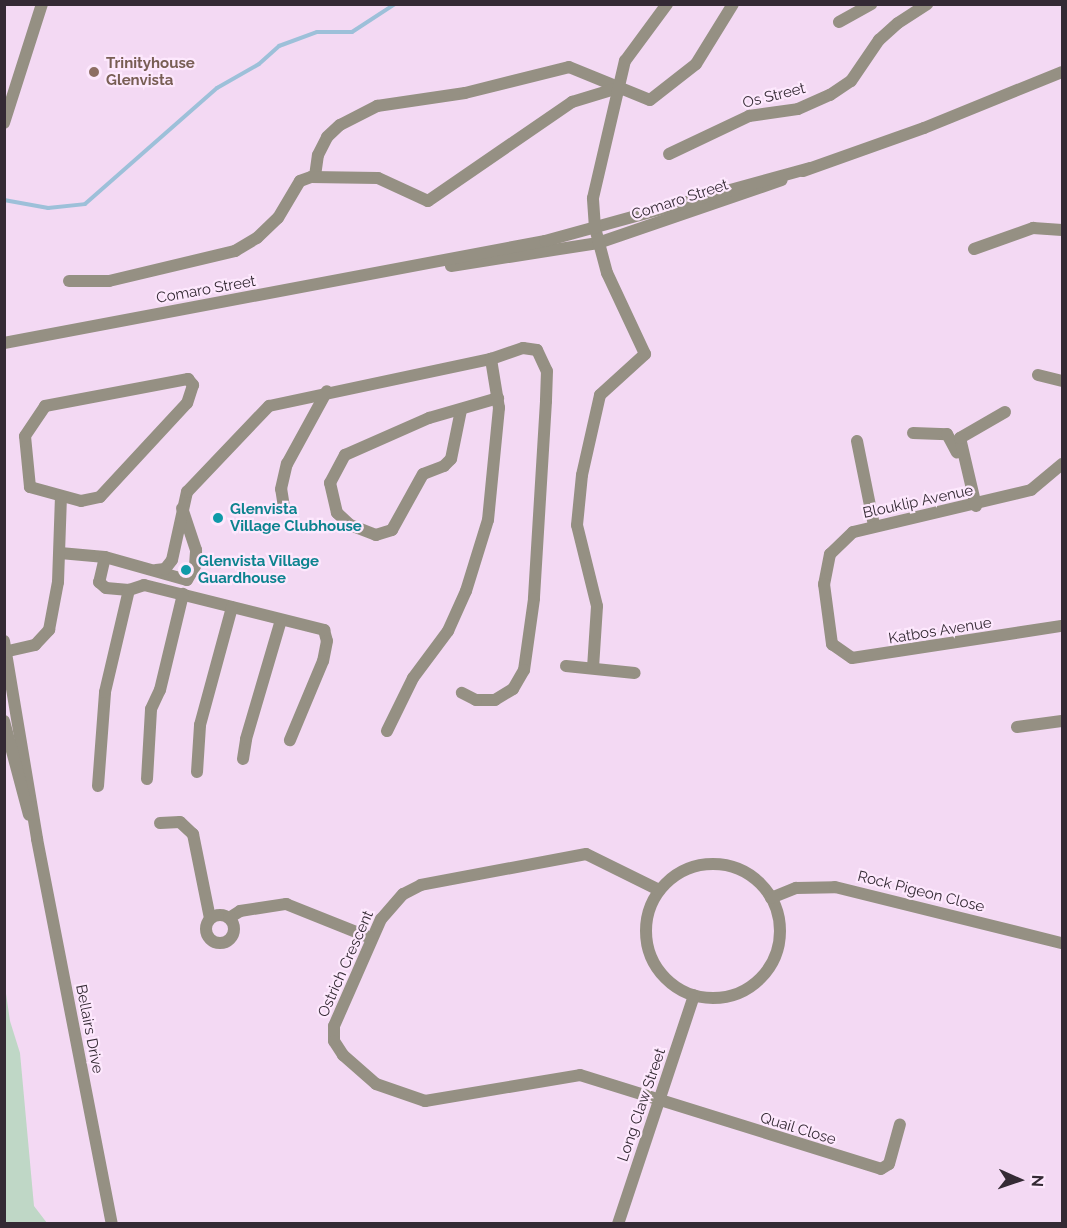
<!DOCTYPE html>
<html>
<head>
<meta charset="utf-8">
<style>
  body { margin:0 }
  #map { position:relative; width:1067px; height:1228px; overflow:hidden; background:#f3d9f3; font-family:Raleway,sans-serif }
  div>[style] { position:absolute }
  [style*='--x'] { left:calc(var(--x)*1px); top:calc(var(--y)*1px); width:calc(var(--w)*1px); rotate:calc(var(--a)*1deg) }
  .green>* { inset:0; background:#bfd7c6 }
  .stream>* { height:4px; margin:-2px; padding:0 2px; transform-origin:2px; border-radius:2px; background:#9dc0d9 }
  .minor>* { height:12px; margin:-6px; padding:0 6px; transform-origin:6px; border-radius:6px; background:#959083 }
  .minor>.ring { margin:-6px; padding:0; box-sizing:content-box; background:none; border:12px solid #959083; border-radius:50% }
  .dots>* { width:16px; height:16px; translate:-50% -50%; box-sizing:border-box; border:3px solid #fde8fd; border-radius:50% }
  span { translate:-50% -50%; white-space:nowrap; text-align:center; line-height:1.15; -webkit-text-stroke:4.5px #fde8fd; paint-order:stroke }
  .education-label { font-size:15px; color:#785e54; font-weight:700 }
  .left { translate:0 -50%; text-align:left }
  .street-label { font-size:15px; color:#342a34 }
  .culture-label { font-size:15px; color:#0d838f; font-weight:700 }
  .frame { position:absolute; inset:0; border:6px solid #342a34; pointer-events:none }
  .north { position:absolute; left:989px; top:1150px; width:60px; height:60px; -webkit-text-stroke:4px #fde8fd; paint-order:stroke; rotate:93deg; font-size:16px; font-weight:700; line-height:24px; text-align:center; color:#342a34 }
  .north::after { content:''; display:block; margin:auto; width:21px; height:27px; background:#342a34; clip-path:polygon(50% 0,100% 100%,50% 72%,0 100%) }
</style>
</head>
<body>
<div id="map">
  <div class="green">
    <i style="clip-path:polygon(4px 980px,10px 1021px,20px 1053px,34px 1206px,47px 1223px,5px 1223px)"></i>
  </div>
  <div class="stream">
    <i style="--x:4;--y:200;--w:45;--a:10.3"></i>
    <i style="--x:48;--y:208;--w:37;--a:-6"></i>
    <i style="--x:85;--y:204;--w:176;--a:-41.3"></i>
    <i style="--x:217;--y:88;--w:48;--a:-29.7"></i>
    <i style="--x:259;--y:64;--w:27;--a:-42"></i>
    <i style="--x:279;--y:46;--w:40;--a:-20.2"></i>
    <i style="--x:317;--y:32;--w:35;--a:0"></i>
    <i style="--x:352;--y:32;--w:51;--a:-33.1"></i>
  </div>
  <div class="minor">
    <i style="--x:839;--y:22;--w:37;--a:-29"></i>
    <i style="--x:4;--y:123;--w:125;--a:-72.3"></i>
    <i style="--x:669;--y:154;--w:89;--a:-25.4"></i>
    <i style="--x:749;--y:116;--w:49;--a:-8.1"></i>
    <i style="--x:798;--y:109;--w:35;--a:-24"></i>
    <i style="--x:830;--y:95;--w:25;--a:-34"></i>
    <i style="--x:851;--y:81;--w:50;--a:-55.7"></i>
    <i style="--x:879;--y:40;--w:25;--a:-42"></i>
    <i style="--x:898;--y:23;--w:35;--a:-33"></i>
    <i style="--x:803;--y:171;--w:128;--a:-19.6"></i>
    <i style="--x:924;--y:128;--w:149;--a:-22.1"></i>
    <i style="--x:315;--y:176;--w:21;--a:-82"></i>
    <i style="--x:318;--y:155;--w:20;--a:-63"></i>
    <i style="--x:327;--y:137;--w:18;--a:-43"></i>
    <i style="--x:340;--y:125;--w:42;--a:-27.2"></i>
    <i style="--x:377;--y:106;--w:89;--a:-8.4"></i>
    <i style="--x:465;--y:93;--w:107;--a:-14"></i>
    <i style="--x:569;--y:67;--w:87;--a:22.2"></i>
    <i style="--x:650;--y:100;--w:58;--a:-38"></i>
    <i style="--x:696;--y:64;--w:70;--a:-58.3"></i>
    <i style="--x:974;--y:249;--w:63;--a:-19.6"></i>
    <i style="--x:1033;--y:228;--w:29;--a:4"></i>
    <i style="--x:451;--y:266;--w:149;--a:-8.9"></i>
    <i style="--x:598;--y:243;--w:194;--a:-18.9"></i>
    <i style="--x:69;--y:281;--w:40;--a:0"></i>
    <i style="--x:109;--y:281;--w:130;--a:-13.4"></i>
    <i style="--x:235;--y:251;--w:26;--a:-31"></i>
    <i style="--x:257;--y:238;--w:29;--a:-44"></i>
    <i style="--x:278;--y:218;--w:43;--a:-59.3"></i>
    <i style="--x:300;--y:181;--w:12;--a:-20"></i>
    <i style="--x:311;--y:177;--w:67;--a:0.9"></i>
    <i style="--x:378;--y:178;--w:55;--a:24.7"></i>
    <i style="--x:428;--y:201;--w:175;--a:-34.5"></i>
    <i style="--x:572;--y:102;--w:48;--a:-16.9"></i>
    <i style="--x:4;--y:343;--w:551;--a:-10.68"></i>
    <i style="--x:545;--y:241;--w:275;--a:-15.4"></i>
    <i style="--x:1038;--y:375;--w:25;--a:14"></i>
    <i style="--x:188;--y:379;--w:8;--a:50"></i>
    <i style="--x:193;--y:385;--w:19;--a:108"></i>
    <i style="--x:187;--y:403;--w:128;--a:132.8"></i>
    <i style="--x:100;--y:497;--w:19;--a:168"></i>
    <i style="--x:81;--y:501;--w:53;--a:-164.6"></i>
    <i style="--x:30;--y:487;--w:51;--a:-95.6"></i>
    <i style="--x:25;--y:436;--w:36;--a:-56"></i>
    <i style="--x:45;--y:406;--w:146;--a:-10.7"></i>
    <i style="--x:461;--y:410;--w:50;--a:101.5"></i>
    <i style="--x:451;--y:459;--w:10;--a:135"></i>
    <i style="--x:444;--y:466;--w:22;--a:159"></i>
    <i style="--x:423;--y:474;--w:64;--a:119"></i>
    <i style="--x:392;--y:530;--w:17;--a:163"></i>
    <i style="--x:376;--y:535;--w:28;--a:-159"></i>
    <i style="--x:350;--y:525;--w:18;--a:-137"></i>
    <i style="--x:337;--y:513;--w:31;--a:-103"></i>
    <i style="--x:330;--y:483;--w:32;--a:-62"></i>
    <i style="--x:345;--y:455;--w:92;--a:-23.8"></i>
    <i style="--x:429;--y:418;--w:72;--a:-16.2"></i>
    <i style="--x:913;--y:433;--w:34;--a:2"></i>
    <i style="--x:947;--y:434;--w:21;--a:62"></i>
    <i style="--x:857;--y:441;--w:86;--a:78.6"></i>
    <i style="--x:1062;--y:464;--w:40;--a:140"></i>
    <i style="--x:1031;--y:490;--w:183;--a:166.7"></i>
    <i style="--x:853;--y:532;--w:32;--a:136"></i>
    <i style="--x:830;--y:554;--w:31;--a:101"></i>
    <i style="--x:824;--y:584;--w:61;--a:82.4"></i>
    <i style="--x:832;--y:644;--w:24;--a:35"></i>
    <i style="--x:852;--y:658;--w:212;--a:-8.7"></i>
    <i style="--x:976;--y:506;--w:70;--a:-103.2"></i>
    <i style="--x:960;--y:438;--w:52;--a:-30"></i>
    <i style="--x:284;--y:507;--w:18;--a:-99"></i>
    <i style="--x:281;--y:489;--w:26;--a:-77"></i>
    <i style="--x:287;--y:464;--w:83;--a:-61.3"></i>
    <i style="--x:60;--y:553;--w:45;--a:5.1"></i>
    <i style="--x:105;--y:557;--w:85;--a:15.7"></i>
    <i style="--x:187;--y:580;--w:16;--a:-60"></i>
    <i style="--x:195;--y:566;--w:16;--a:-86"></i>
    <i style="--x:196;--y:550;--w:44;--a:-108.4"></i>
    <i style="--x:105;--y:557;--w:26;--a:103"></i>
    <i style="--x:99;--y:582;--w:9;--a:41"></i>
    <i style="--x:106;--y:588;--w:23;--a:5"></i>
    <i style="--x:129;--y:590;--w:16;--a:-18"></i>
    <i style="--x:144;--y:585;--w:186;--a:14"></i>
    <i style="--x:324;--y:630;--w:11;--a:75"></i>
    <i style="--x:327;--y:641;--w:20;--a:101"></i>
    <i style="--x:323;--y:661;--w:86;--a:112.7"></i>
    <i style="--x:156;--y:570;--w:9;--a:-6"></i>
    <i style="--x:165;--y:569;--w:11;--a:-52"></i>
    <i style="--x:172;--y:560;--w:70;--a:-77.6"></i>
    <i style="--x:187;--y:492;--w:119;--a:-46.4"></i>
    <i style="--x:269;--y:406;--w:227;--a:-12"></i>
    <i style="--x:491;--y:359;--w:34;--a:-19"></i>
    <i style="--x:523;--y:348;--w:14;--a:8"></i>
    <i style="--x:537;--y:350;--w:23;--a:65"></i>
    <i style="--x:547;--y:371;--w:30;--a:92"></i>
    <i style="--x:546;--y:401;--w:198;--a:93.5"></i>
    <i style="--x:534;--y:599;--w:72;--a:98"></i>
    <i style="--x:524;--y:670;--w:22;--a:120"></i>
    <i style="--x:513;--y:689;--w:21;--a:149"></i>
    <i style="--x:495;--y:700;--w:19;--a:180"></i>
    <i style="--x:476;--y:700;--w:16;--a:-153"></i>
    <i style="--x:4;--y:641;--w:201;--a:80.5"></i>
    <i style="--x:37;--y:839;--w:392;--a:79"></i>
    <i style="--x:4;--y:652;--w:32;--a:-13"></i>
    <i style="--x:35;--y:645;--w:21;--a:-47"></i>
    <i style="--x:49;--y:630;--w:49;--a:-79.4"></i>
    <i style="--x:58;--y:582;--w:85;--a:-88"></i>
    <i style="--x:566;--y:666;--w:69;--a:5.8"></i>
    <i style="--x:593;--y:668;--w:62;--a:-86.3"></i>
    <i style="--x:597;--y:606;--w:83;--a:-103.9"></i>
    <i style="--x:577;--y:525;--w:50;--a:-84.3"></i>
    <i style="--x:582;--y:475;--w:82;--a:-77.3"></i>
    <i style="--x:600;--y:395;--w:61;--a:-42.3"></i>
    <i style="--x:645;--y:354;--w:89;--a:-115.1"></i>
    <i style="--x:607;--y:273;--w:47;--a:-104.9"></i>
    <i style="--x:595;--y:228;--w:30;--a:-94"></i>
    <i style="--x:593;--y:198;--w:141;--a:-76.9"></i>
    <i style="--x:625;--y:61;--w:71;--a:-53.6"></i>
    <i style="--x:4;--y:721;--w:97;--a:75.1"></i>
    <i style="--x:1017;--y:727;--w:45;--a:-7.6"></i>
    <i style="--x:387;--y:731;--w:59;--a:-63.9"></i>
    <i style="--x:413;--y:678;--w:59;--a:-53.3"></i>
    <i style="--x:448;--y:631;--w:44;--a:-65.8"></i>
    <i style="--x:466;--y:591;--w:74;--a:-72.8"></i>
    <i style="--x:488;--y:520;--w:113;--a:-84.4"></i>
    <i style="--x:499;--y:408;--w:50;--a:-99.3"></i>
    <i style="--x:243;--y:759;--w:20;--a:-81"></i>
    <i style="--x:246;--y:739;--w:124;--a:-73.6"></i>
    <i style="--x:197;--y:772;--w:47;--a:-86.3"></i>
    <i style="--x:200;--y:725;--w:122;--a:-74.8"></i>
    <i style="--x:147;--y:779;--w:70;--a:-86.7"></i>
    <i style="--x:151;--y:709;--w:21;--a:-65"></i>
    <i style="--x:160;--y:690;--w:99;--a:-76.5"></i>
    <i style="--x:98;--y:786;--w:94;--a:-85.7"></i>
    <i style="--x:105;--y:692;--w:105;--a:-76.8"></i>
    <i style="--x:160;--y:823;--w:20;--a:-3"></i>
    <i style="--x:180;--y:822;--w:18;--a:43"></i>
    <i style="--x:193;--y:834;--w:86;--a:78.6"></i>
    <i class="ring" style="left:646px;top:864px;width:122px;height:122px"></i>
    <i style="--x:659;--y:890;--w:81;--a:-153.7"></i>
    <i style="--x:586;--y:854;--w:168;--a:169.4"></i>
    <i style="--x:421;--y:885;--w:20;--a:153"></i>
    <i style="--x:403;--y:894;--w:33;--a:131"></i>
    <i style="--x:381;--y:919;--w:117;--a:113.7"></i>
    <i style="--x:334;--y:1026;--w:15;--a:90"></i>
    <i style="--x:334;--y:1041;--w:17;--a:57"></i>
    <i style="--x:343;--y:1055;--w:44;--a:41.3"></i>
    <i style="--x:376;--y:1084;--w:52;--a:19.1"></i>
    <i style="--x:425;--y:1101;--w:157;--a:-9.5"></i>
    <i style="--x:580;--y:1075;--w:315;--a:17.3"></i>
    <i style="--x:881;--y:1169;--w:9;--a:-32"></i>
    <i style="--x:889;--y:1164;--w:41;--a:-74.6"></i>
    <i style="--x:771;--y:898;--w:27;--a:-22"></i>
    <i style="--x:796;--y:888;--w:39;--a:-1"></i>
    <i style="--x:835;--y:887;--w:234;--a:13.9"></i>
    <i class="ring" style="left:206px;top:915px;width:16px;height:16px"></i>
    <i style="--x:229;--y:918;--w:13;--a:-32"></i>
    <i style="--x:240;--y:911;--w:47;--a:-8.7"></i>
    <i style="--x:286;--y:904;--w:92;--a:21.8"></i>
    <i style="--x:618;--y:1224;--w:241;--a:-71.6"></i>
  </div>
  <div class="dots">
    <i style="left:94px;top:72px;background:#8d6e63"></i>
    <i style="left:218px;top:518px;background:#0f9aa8"></i>
    <i style="left:186px;top:570px;background:#0f9aa8"></i>
  </div>
  <div class="education-label">
    <span class="left" style="left:106px;top:72px">Trinityhouse<br>Glenvista</span>
  </div>
  <div class="street-label">
    <span style="left:774px;top:96px;rotate:-14deg">Os Street</span>
    <span style="left:680px;top:200px;rotate:-18deg">Comaro Street</span>
    <span style="left:206px;top:290px;rotate:-10deg">Comaro Street</span>
    <span style="left:918px;top:502px;rotate:-12deg">Blouklip Avenue</span>
    <span style="left:940px;top:631px;rotate:-9deg">Katbos Avenue</span>
    <span style="left:921px;top:892px;rotate:14deg">Rock Pigeon Close</span>
    <span style="left:346px;top:964px;rotate:-66deg">Ostrich Crescent</span>
    <span style="left:89px;top:1029px;rotate:79deg">Bellairs Drive</span>
    <span style="left:642px;top:1105px;rotate:-71deg">Long Claw Street</span>
    <span style="left:798px;top:1129px;rotate:17deg">Quail Close</span>
  </div>
  <div class="culture-label">
    <span class="left" style="left:230px;top:518px">Glenvista<br>Village Clubhouse</span>
    <span class="left" style="left:198px;top:570px">Glenvista Village<br>Guardhouse</span>
  </div>
  <div class="frame"></div>
  <div class="north">N</div>
</div>
</body>
</html>
